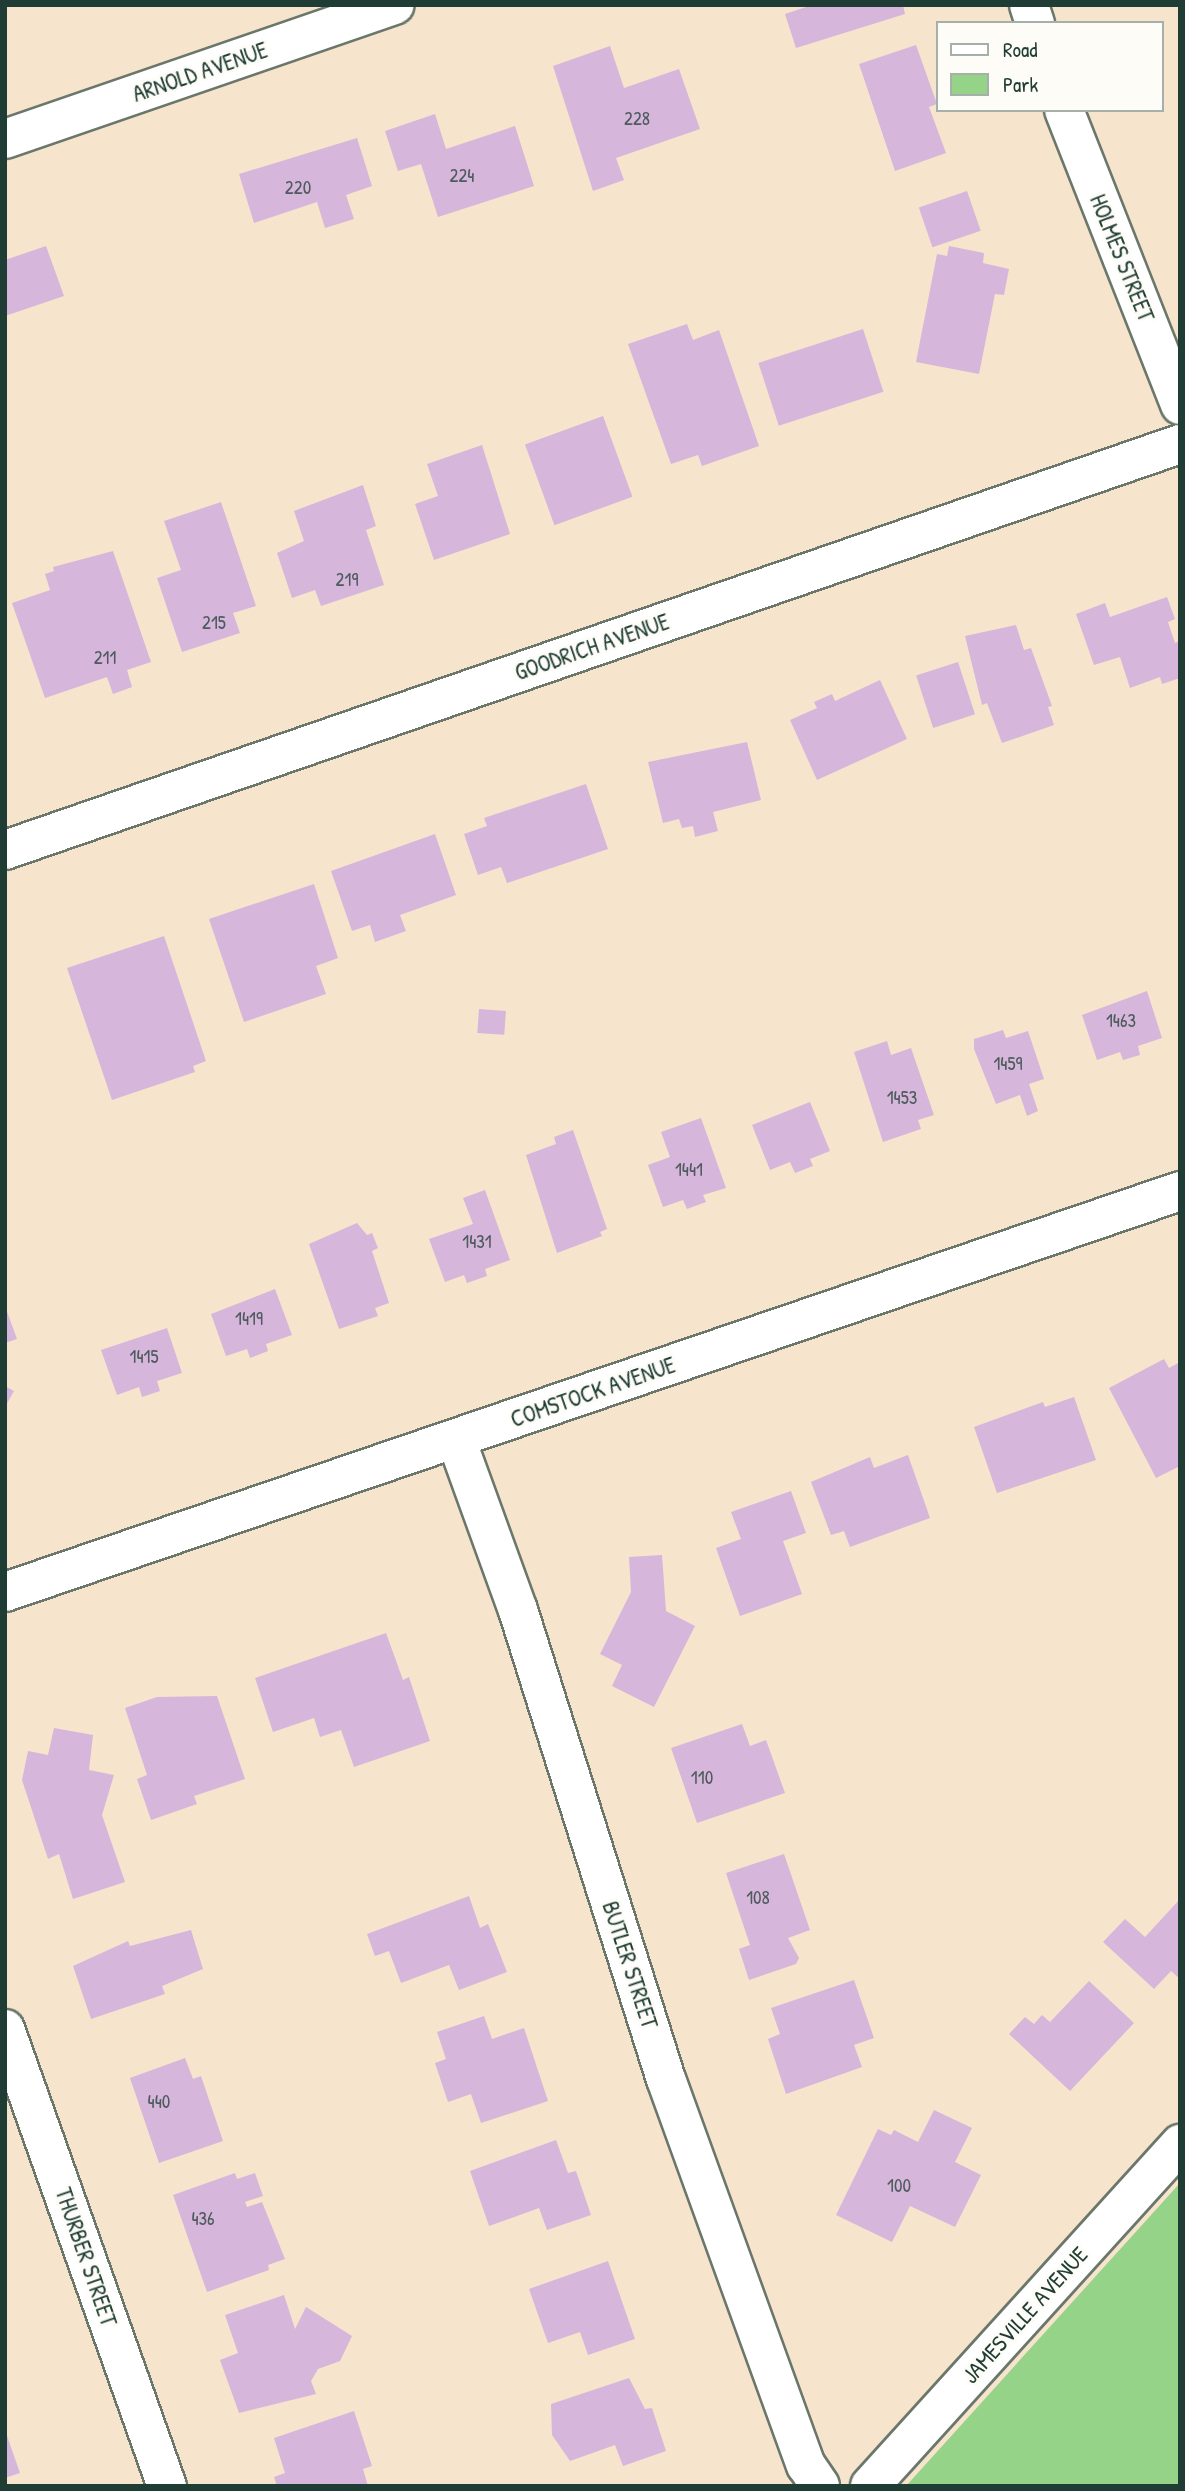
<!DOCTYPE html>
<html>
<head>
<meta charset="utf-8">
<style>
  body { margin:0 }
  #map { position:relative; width:1185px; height:2491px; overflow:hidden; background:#f6e4cd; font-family:"Patrick Hand",sans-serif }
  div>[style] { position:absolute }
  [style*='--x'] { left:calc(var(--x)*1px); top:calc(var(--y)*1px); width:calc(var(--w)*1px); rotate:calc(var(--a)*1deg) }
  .green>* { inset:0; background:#94d388 }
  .building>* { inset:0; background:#d7b6db; transform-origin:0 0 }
  .roads { filter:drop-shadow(2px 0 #6a776a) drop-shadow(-2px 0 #6a776a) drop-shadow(0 2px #6a776a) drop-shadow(0 -2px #6a776a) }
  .minor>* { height:38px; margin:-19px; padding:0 19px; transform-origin:19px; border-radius:19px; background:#fff }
  .tertiary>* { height:38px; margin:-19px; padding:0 19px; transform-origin:19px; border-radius:19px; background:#fff }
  span { translate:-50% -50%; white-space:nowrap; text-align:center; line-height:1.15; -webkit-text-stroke:6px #fdfcf7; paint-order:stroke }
  .number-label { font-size:19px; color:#4d5b5e }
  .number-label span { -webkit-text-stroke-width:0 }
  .street-label { font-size:23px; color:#1f3d34 }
  .frame { position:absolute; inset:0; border:7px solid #1f3d34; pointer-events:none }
  .legend { position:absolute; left:936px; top:21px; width:228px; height:91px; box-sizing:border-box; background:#fdfcf7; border:2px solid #a4b0a9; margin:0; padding:9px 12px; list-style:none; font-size:21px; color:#1f3d34 }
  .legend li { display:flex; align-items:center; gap:14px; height:35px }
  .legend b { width:35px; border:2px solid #a4b0a9 }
</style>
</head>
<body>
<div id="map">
  <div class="green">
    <i style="clip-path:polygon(1180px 2183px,1180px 2486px,906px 2486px)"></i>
  </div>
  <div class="building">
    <i style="clip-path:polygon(812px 5px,903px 5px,905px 14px,796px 48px,785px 14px)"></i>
    <i style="clip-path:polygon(916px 45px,937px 104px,929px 107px,946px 153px,895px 171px,859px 64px)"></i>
    <i style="clip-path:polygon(610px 46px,624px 88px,679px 69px,700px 129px,616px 158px,624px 180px,593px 191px,553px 66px)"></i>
    <i style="clip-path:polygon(435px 114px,446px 149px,515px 126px,534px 186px,438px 217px,421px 164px,398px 171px,385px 131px)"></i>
    <i style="clip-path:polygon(357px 138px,372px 186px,346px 195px,354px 219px,325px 228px,317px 202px,254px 223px,239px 174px)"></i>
    <i style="left:967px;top:191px;width:42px;height:51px;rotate:71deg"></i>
    <i style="clip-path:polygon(46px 246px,64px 296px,5px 316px,5px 260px)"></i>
    <i style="clip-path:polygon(949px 246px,984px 253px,983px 263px,1009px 269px,1004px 295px,995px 294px,979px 374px,916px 362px,937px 254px,947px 256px)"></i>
    <i style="clip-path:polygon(687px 324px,693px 340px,719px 330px,759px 446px,702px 466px,698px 455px,671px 464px,628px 344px)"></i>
    <i style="left:863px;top:329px;width:66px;height:110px;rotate:72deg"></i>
    <i style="left:603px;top:416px;width:86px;height:83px;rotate:70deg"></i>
    <i style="clip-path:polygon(482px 445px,510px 534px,434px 560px,415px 504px,438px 496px,427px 464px)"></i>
    <i style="clip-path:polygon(363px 485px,376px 526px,366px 530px,384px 585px,321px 606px,315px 590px,292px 598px,277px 553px,304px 541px,294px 511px)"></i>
    <i style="clip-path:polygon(221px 502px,256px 606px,233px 613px,240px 633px,182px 652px,157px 578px,181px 570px,164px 521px)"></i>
    <i style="clip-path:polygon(113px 551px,151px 662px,127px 670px,132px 687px,113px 694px,107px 677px,45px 698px,12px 603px,50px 590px,45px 574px,54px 571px,53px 567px)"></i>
    <i style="clip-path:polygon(1167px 597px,1175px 619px,1168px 622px,1175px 643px,1180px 641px,1180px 678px,1162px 684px,1160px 677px,1130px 688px,1120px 657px,1094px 665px,1076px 614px,1105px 603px,1110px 617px)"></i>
    <i style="clip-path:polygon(1016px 625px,1024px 650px,1031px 648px,1052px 706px,1048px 707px,1054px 725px,1002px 743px,987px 703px,982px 705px,965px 636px)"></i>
    <i style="left:958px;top:662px;width:55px;height:44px;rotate:72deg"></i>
    <i style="clip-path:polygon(880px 680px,907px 739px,817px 780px,790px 720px,817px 708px,814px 702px,832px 694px,835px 701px)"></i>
    <i style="clip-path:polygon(747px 742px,761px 800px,713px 812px,718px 831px,695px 837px,693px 826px,682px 828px,679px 819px,663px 823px,648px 762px)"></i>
    <i style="clip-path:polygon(586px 784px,608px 849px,507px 883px,501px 867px,478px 875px,464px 834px,487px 826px,484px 818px)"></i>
    <i style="clip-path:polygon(435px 834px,456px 895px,400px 915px,406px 931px,375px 942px,370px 925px,352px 931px,331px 871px)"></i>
    <i style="clip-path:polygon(314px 884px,338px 958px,316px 966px,326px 994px,244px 1022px,209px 919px)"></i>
    <i style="clip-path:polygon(164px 936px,206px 1061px,193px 1066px,195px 1072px,112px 1100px,67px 968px)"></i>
    <i style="clip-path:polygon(1147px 991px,1162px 1038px,1138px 1046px,1140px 1055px,1123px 1060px,1120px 1052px,1097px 1060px,1082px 1015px)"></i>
    <i style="left:479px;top:1009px;width:27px;height:24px;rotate:4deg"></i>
    <i style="clip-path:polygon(1003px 1030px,1006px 1038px,1028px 1031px,1044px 1079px,1029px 1084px,1038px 1111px,1027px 1116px,1020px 1095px,996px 1104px,974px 1049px,974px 1039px)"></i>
    <i style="clip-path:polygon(887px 1041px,891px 1055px,911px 1048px,934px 1115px,918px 1120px,921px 1129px,883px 1142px,854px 1052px)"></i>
    <i style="clip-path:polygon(810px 1102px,830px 1151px,810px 1159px,813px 1166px,795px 1173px,790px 1162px,770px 1170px,752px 1125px)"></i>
    <i style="clip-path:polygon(701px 1118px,726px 1188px,703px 1195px,706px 1202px,687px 1209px,683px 1200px,663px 1207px,648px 1165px,670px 1157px,661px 1132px)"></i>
    <i style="clip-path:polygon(573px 1130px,607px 1229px,600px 1232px,602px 1236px,557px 1253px,526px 1155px,556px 1144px,554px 1137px)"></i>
    <i style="clip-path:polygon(485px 1190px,510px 1260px,485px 1269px,487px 1276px,467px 1283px,464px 1275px,445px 1282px,429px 1239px,473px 1224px,463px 1198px)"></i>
    <i style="clip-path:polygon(357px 1223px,367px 1235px,372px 1233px,378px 1248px,372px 1251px,389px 1303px,375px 1308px,378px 1316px,339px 1329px,309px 1244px)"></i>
    <i style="clip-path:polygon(275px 1289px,292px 1335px,266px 1344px,268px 1351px,250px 1358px,247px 1349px,226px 1356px,211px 1314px)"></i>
    <i style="clip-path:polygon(5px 1306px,17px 1339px,5px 1343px)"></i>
    <i style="clip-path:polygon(167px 1328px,182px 1373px,157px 1381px,160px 1391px,142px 1397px,139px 1387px,117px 1395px,101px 1350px)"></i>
    <i style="clip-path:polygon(1164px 1359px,1169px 1368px,1180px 1362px,1180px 1466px,1156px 1478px,1109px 1388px)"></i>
    <i style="clip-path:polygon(5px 1386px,14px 1391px,5px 1407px)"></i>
    <i style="clip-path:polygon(1074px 1397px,1096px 1460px,997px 1493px,974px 1427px,1043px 1402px,1045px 1407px)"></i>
    <i style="clip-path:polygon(908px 1455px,930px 1518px,850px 1547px,844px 1531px,831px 1535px,811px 1482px,870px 1457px,874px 1468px)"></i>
    <i style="clip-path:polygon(791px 1491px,806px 1533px,783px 1541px,802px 1594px,740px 1616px,716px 1548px,741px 1539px,731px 1512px)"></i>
    <i style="clip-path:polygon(662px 1555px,666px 1611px,695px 1626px,654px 1707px,612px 1686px,622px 1665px,600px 1654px,631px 1592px,629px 1557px)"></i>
    <i style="clip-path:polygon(386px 1633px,403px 1680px,409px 1677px,430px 1741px,354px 1767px,341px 1730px,320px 1737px,314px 1718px,273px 1732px,255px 1678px)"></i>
    <i style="clip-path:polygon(217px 1696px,245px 1779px,194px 1796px,197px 1804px,151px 1820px,137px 1779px,147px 1775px,125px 1708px,157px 1697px)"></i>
    <i style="clip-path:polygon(742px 1724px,750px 1746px,766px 1740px,785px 1793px,697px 1823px,671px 1748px)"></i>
    <i style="clip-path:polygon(54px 1728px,93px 1735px,89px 1770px,114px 1775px,102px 1815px,125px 1882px,73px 1899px,59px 1854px,48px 1859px,22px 1780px,28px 1751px,48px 1755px)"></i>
    <i style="clip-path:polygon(784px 1854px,810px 1930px,788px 1938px,799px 1958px,796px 1964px,749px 1980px,739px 1949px,750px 1945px,726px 1873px)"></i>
    <i style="clip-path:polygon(469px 1896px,480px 1928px,488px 1924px,507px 1972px,459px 1990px,449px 1965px,401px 1983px,389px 1951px,375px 1956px,367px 1934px)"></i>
    <i style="clip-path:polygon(1180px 1899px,1180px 1979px,1171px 1971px,1154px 1989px,1103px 1942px,1125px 1919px,1145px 1937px)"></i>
    <i style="clip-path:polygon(191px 1930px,203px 1969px,162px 1986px,165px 1994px,91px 2019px,73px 1966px,128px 1941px,130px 1946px)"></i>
    <i style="clip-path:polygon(854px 1980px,874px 2038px,854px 2045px,862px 2067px,786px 2094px,768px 2039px,780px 2034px,771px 2008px)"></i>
    <i style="clip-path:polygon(1089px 1981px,1134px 2023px,1070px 2091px,1009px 2034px,1025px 2017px,1034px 2024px,1042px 2015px,1050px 2022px)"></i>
    <i style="clip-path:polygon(484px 2016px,492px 2039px,524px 2028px,548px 2101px,481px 2123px,471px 2094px,448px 2102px,435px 2063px,446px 2059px,437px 2032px)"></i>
    <i style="clip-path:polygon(185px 2058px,193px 2079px,201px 2076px,223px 2141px,159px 2163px,130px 2078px)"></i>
    <i style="clip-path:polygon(934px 2110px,972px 2128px,955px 2162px,981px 2175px,955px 2227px,910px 2206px,892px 2242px,836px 2215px,878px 2129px,891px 2135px,894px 2130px,918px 2142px)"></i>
    <i style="clip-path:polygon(556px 2140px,568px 2173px,576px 2171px,591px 2215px,547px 2230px,539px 2208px,489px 2226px,470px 2171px)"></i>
    <i style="clip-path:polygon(235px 2173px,237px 2179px,255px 2173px,263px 2196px,245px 2202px,247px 2207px,262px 2202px,285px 2259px,268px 2265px,269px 2270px,207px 2292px,173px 2195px)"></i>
    <i style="clip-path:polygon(608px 2261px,635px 2339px,588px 2355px,580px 2332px,548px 2343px,529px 2289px)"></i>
    <i style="clip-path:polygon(284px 2295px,295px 2329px,306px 2307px,352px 2336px,340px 2361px,318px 2369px,311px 2381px,316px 2394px,239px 2413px,220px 2360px,238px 2353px,225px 2315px)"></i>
    <i style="clip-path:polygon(629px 2378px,645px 2409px,652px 2408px,666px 2451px,623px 2466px,615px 2445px,570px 2461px,552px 2435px,551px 2404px)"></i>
    <i style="clip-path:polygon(354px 2411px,372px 2466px,363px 2469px,368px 2486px,277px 2486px,274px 2477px,285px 2473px,274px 2438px)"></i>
    <i style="clip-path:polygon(5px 2430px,20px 2473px,5px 2478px)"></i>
  </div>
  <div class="roads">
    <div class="minor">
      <i style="--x:1029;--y:5;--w:19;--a:72"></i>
      <i style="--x:1064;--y:110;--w:317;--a:68.5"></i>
      <i style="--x:5;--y:139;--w:412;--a:-19"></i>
      <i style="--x:5;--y:850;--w:1243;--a:-19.06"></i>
      <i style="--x:456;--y:1439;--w:182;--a:70.1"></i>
      <i style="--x:518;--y:1610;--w:492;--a:72.5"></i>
      <i style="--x:666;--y:2079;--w:411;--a:70.1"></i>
      <i style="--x:806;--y:2465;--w:25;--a:56"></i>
    </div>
    <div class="tertiary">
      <i style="--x:5;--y:1592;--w:1242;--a:-18.84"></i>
      <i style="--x:5;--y:2029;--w:485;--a:70.5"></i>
      <i style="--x:870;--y:2486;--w:462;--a:-47.8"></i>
    </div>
  </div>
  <div class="number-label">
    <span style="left:637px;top:119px">228</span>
    <span style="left:462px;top:176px">224</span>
    <span style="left:298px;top:188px">220</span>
    <span style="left:347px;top:580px">219</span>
    <span style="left:214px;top:623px">215</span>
    <span style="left:105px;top:658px">211</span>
    <span style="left:1121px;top:1021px">1463</span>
    <span style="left:1008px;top:1064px">1459</span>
    <span style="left:902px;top:1098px">1453</span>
    <span style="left:689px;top:1170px">1441</span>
    <span style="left:477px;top:1242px">1431</span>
    <span style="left:249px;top:1319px">1419</span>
    <span style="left:144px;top:1357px">1415</span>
    <span style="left:702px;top:1778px">110</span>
    <span style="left:758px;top:1898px">108</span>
    <span style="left:159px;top:2102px">440</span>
    <span style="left:899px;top:2186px">100</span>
    <span style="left:203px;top:2219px">436</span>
  </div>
  <div class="street-label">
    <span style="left:200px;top:72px;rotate:-19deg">ARNOLD AVENUE</span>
    <span style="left:1122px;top:258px;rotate:68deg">HOLMES STREET</span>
    <span style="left:592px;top:647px;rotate:-19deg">GOODRICH AVENUE</span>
    <span style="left:593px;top:1392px;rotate:-19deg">COMSTOCK AVENUE</span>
    <span style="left:630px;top:1965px;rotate:72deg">BUTLER STREET</span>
    <span style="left:86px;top:2257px;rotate:71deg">THURBER STREET</span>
    <span style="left:1025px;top:2315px;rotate:-48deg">JAMESVILLE AVENUE</span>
  </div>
  <div class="frame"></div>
  <ul class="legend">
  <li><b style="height:9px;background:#fff"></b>Road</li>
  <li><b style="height:19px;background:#94d388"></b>Park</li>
  </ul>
</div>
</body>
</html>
